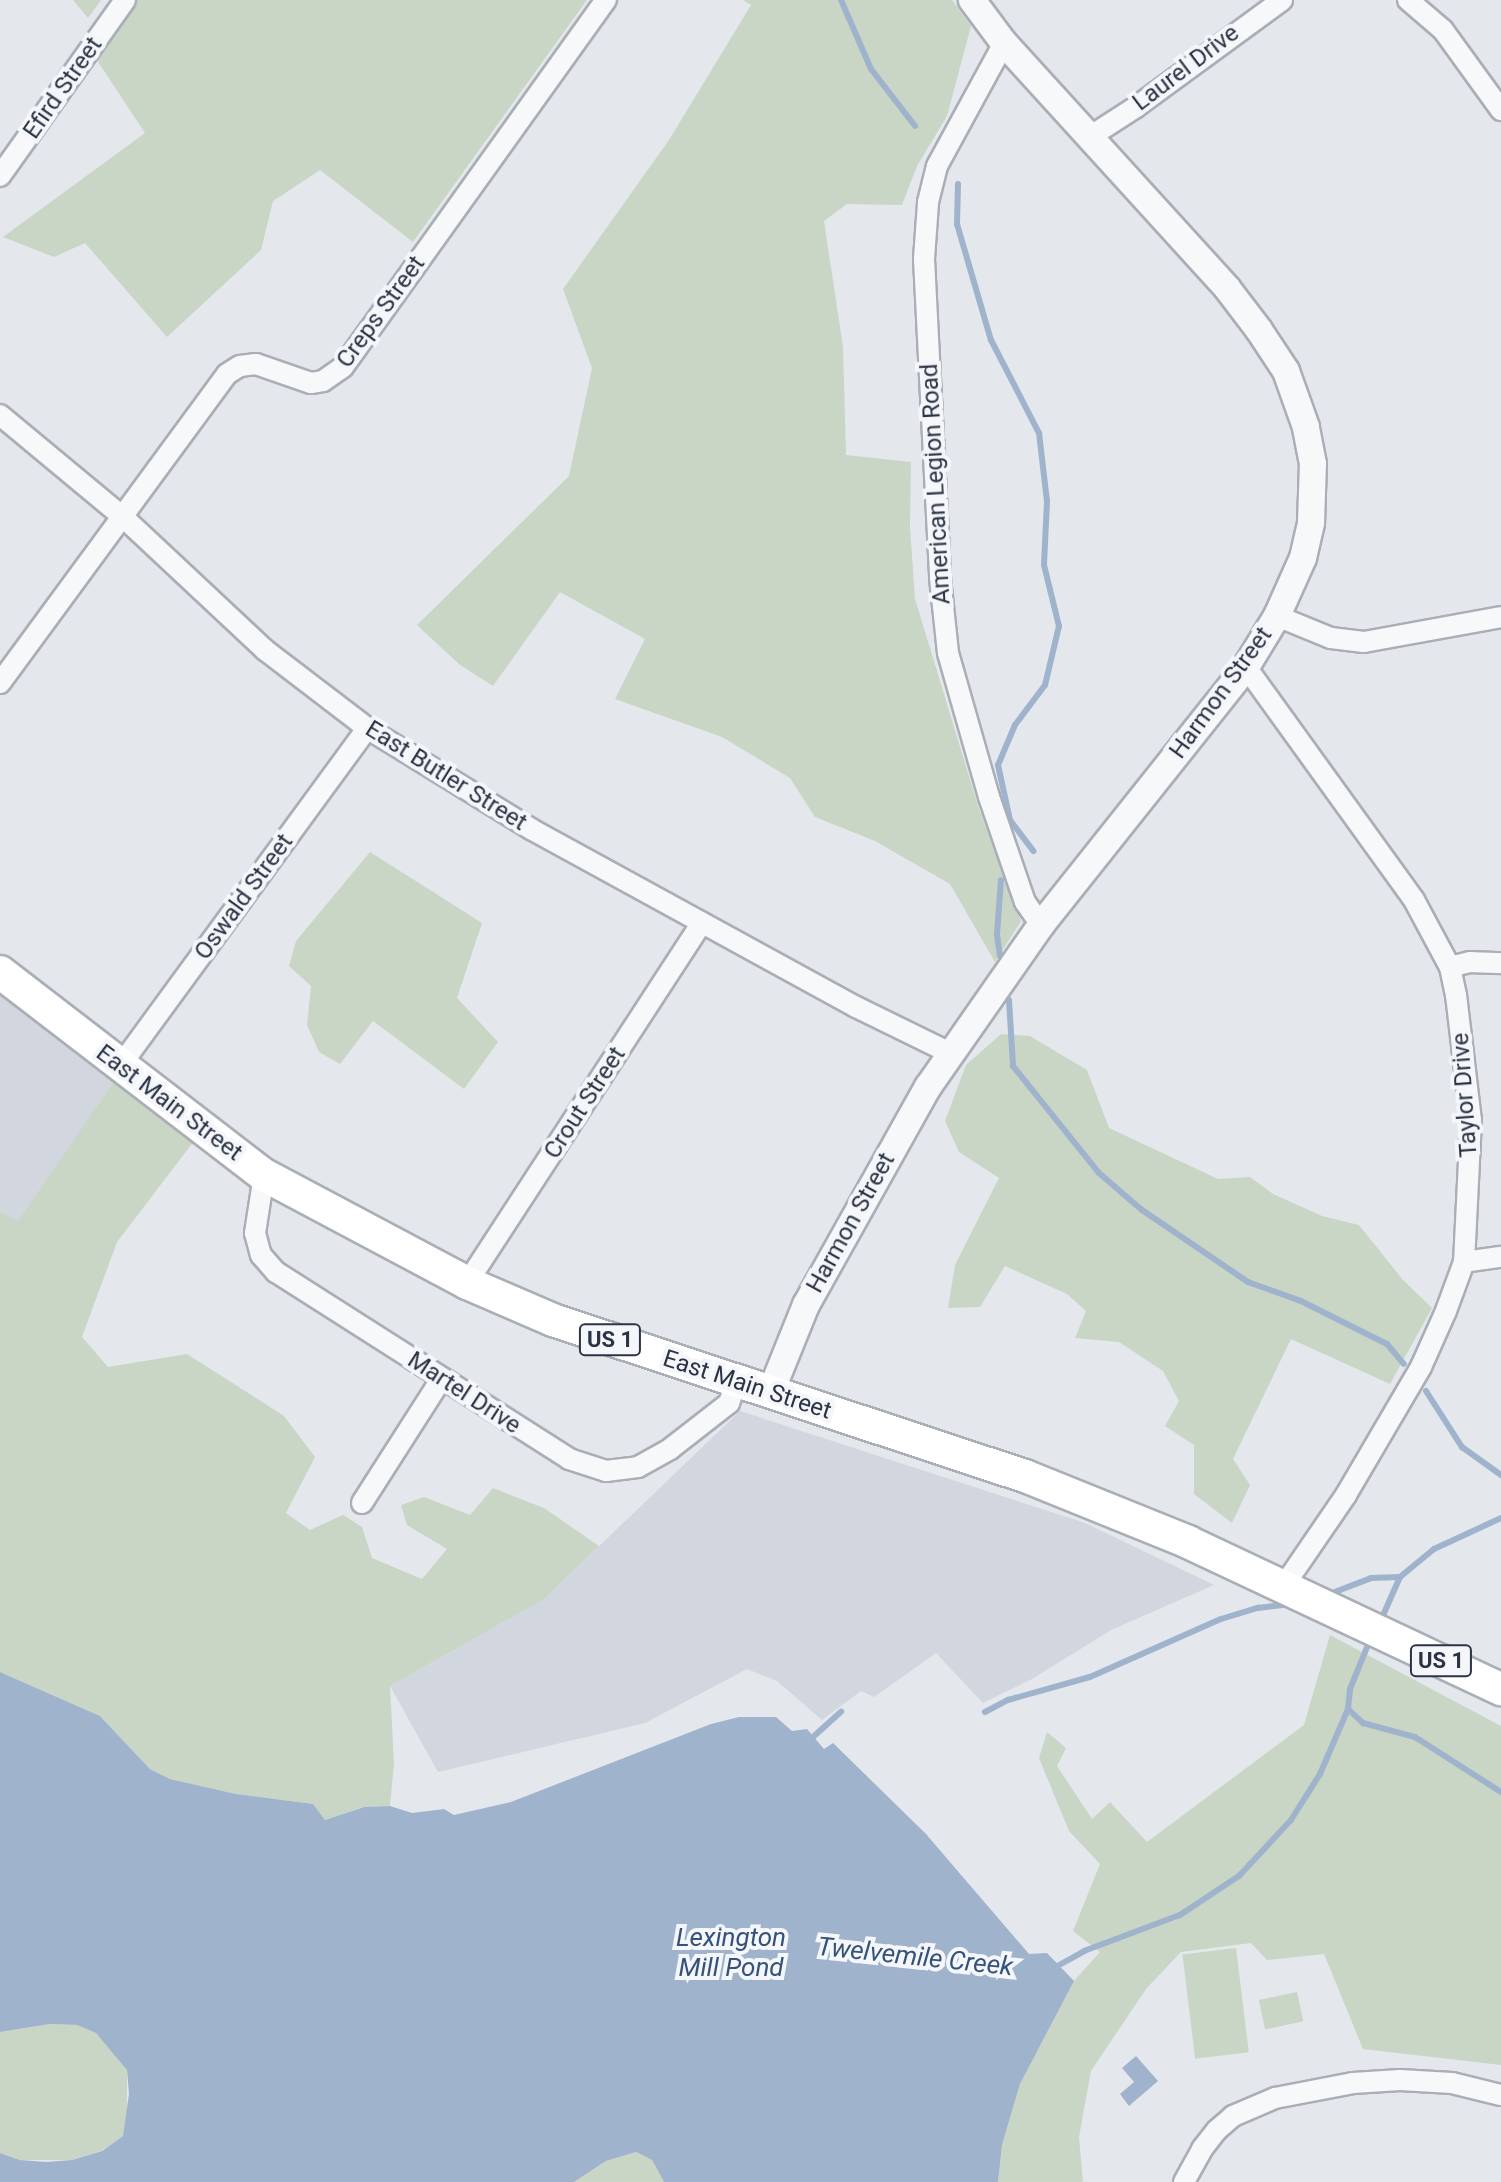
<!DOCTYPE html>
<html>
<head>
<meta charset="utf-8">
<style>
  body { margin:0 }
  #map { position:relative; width:1501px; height:2182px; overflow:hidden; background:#e4e7ec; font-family:Roboto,sans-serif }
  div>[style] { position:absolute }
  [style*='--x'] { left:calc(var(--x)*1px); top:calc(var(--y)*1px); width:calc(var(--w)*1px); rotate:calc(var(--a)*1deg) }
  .built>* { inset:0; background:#d2d6de }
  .green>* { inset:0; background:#c9d6c5; transform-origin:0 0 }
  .water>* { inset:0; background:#9fb4cc }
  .stream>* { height:6px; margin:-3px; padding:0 3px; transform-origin:3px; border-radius:3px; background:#9fb4cc }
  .roads { filter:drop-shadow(2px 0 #a9aeb7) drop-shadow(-2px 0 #a9aeb7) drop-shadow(0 2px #a9aeb7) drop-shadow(0 -2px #a9aeb7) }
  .minor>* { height:20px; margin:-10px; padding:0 10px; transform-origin:10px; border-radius:10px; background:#f7f8fa }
  .tertiary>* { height:26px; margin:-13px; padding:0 13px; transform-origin:13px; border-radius:13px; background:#f7f8fa }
  .primary>* { height:32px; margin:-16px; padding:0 16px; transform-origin:16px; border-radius:16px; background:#fff }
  span { translate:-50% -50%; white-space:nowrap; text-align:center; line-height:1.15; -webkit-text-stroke:8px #f4f6f9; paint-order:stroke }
  .shield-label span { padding:2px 6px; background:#f4f6f9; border:2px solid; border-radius:6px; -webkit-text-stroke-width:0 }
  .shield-label { font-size:22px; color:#2b3445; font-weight:700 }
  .street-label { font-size:24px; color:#2b3445 }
  .water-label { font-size:26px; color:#34527a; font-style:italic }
</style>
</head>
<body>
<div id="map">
  <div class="built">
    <i style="clip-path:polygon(0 991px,114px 1081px,18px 1222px,0 1212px)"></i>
    <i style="clip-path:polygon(740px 1411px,1085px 1523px,1214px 1585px,1111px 1630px,1032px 1679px,983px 1703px,936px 1653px,874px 1697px,861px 1691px,822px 1720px,777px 1681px,747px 1669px,645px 1723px,438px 1772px,390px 1686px,543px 1600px)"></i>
  </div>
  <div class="green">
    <i style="clip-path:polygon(73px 0,101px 0,88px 18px)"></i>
    <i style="clip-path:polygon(135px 0,587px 0,413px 242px,320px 170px,273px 201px,261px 250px,167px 337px,85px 243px,54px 257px,3px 237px,145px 133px,93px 54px)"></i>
    <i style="clip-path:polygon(743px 0,952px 0,971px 26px,947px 116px,917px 166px,902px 205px,847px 204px,824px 221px,843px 347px,846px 455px,911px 462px,910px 527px,915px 599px,979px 809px,1021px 921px,995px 962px,950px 884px,875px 841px,815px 817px,790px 778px,722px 737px,615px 699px,645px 639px,560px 592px,493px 686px,460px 665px,417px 625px,569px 476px,592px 368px,563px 289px,669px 140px,751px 5px)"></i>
    <i style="clip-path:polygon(370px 852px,482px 923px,457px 998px,498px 1042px,464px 1089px,373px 1021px,340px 1064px,319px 1052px,307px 1025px,311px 986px,289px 966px,296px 941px)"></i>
    <i style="clip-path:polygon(1001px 1034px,1030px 1036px,1087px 1070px,1109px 1128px,1218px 1179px,1250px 1177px,1273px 1194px,1322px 1216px,1359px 1225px,1403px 1280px,1432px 1308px,1390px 1384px,1291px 1339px,1233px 1459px,1250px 1485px,1232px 1523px,1194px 1494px,1194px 1445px,1165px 1426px,1179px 1401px,1163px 1371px,1119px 1342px,1075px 1338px,1086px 1311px,1067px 1294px,1005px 1266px,980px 1307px,948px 1308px,955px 1265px,999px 1178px,959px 1152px,945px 1121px,966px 1065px)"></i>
    <i style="clip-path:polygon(120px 1066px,204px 1128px,117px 1242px,82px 1337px,108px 1367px,187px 1354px,284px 1416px,315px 1457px,286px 1513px,310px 1530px,343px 1515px,362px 1527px,372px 1558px,422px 1579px,447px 1549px,407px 1525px,401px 1505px,424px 1497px,470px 1515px,493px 1488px,544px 1508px,599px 1546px,543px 1600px,390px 1686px,394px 1764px,390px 1806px,363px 1807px,325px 1820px,313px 1804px,236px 1794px,170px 1779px,150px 1769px,100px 1716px,0 1672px,0 1212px,18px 1221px,114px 1081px)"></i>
    <i style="clip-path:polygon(1330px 1635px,1501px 1726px,1501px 2065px,1363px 2049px,1324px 1954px,1267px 1960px,1251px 1943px,1181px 1952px,1146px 1989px,1091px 2071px,1079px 2137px,1083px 2182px,998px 2182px,1002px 2145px,1020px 2084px,1074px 1981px,1100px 1952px,1073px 1931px,1100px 1864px,1069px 1831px,1039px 1758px,1047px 1732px,1066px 1748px,1057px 1766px,1092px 1819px,1110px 1802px,1147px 1842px,1304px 1725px)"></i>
    <i style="left:1236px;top:1948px;width:105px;height:54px;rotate:83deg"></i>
    <i style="left:1297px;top:1992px;width:30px;height:39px;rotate:78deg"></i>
    <i style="clip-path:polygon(50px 2024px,77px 2025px,96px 2033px,122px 2061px,127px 2070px,127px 2116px,123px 2136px,101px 2151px,72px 2160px,20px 2160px,0 2153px,0 2032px)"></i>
    <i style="clip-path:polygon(636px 2152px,652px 2160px,664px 2182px,574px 2182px,606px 2161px)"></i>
  </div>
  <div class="water">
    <i style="clip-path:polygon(0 1672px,100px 1716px,150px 1769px,170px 1779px,236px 1794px,313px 1804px,325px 1820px,364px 1807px,390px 1806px,412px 1813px,444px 1809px,454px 1815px,511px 1802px,711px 1724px,739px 1717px,776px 1717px,792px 1731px,807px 1729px,824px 1749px,833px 1743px,926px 1834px,1029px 1954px,1047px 1953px,1074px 1981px,1020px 2084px,1002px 2145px,998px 2182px,664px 2182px,652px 2160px,636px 2152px,606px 2161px,574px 2182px,0 2182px,0 2153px,20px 2160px,46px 2162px,72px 2160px,102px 2151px,123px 2136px,129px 2094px,127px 2070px,96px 2033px,77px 2025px,50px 2024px,0 2032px)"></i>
    <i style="clip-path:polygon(1136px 2056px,1158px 2081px,1129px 2106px,1120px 2094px,1134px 2082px,1122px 2068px)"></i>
  </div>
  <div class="stream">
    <i style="--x:841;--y:0;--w:75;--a:66.5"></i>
    <i style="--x:871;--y:69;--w:72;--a:52.3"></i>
    <i style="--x:958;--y:184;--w:40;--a:91.4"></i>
    <i style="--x:957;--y:224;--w:121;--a:73.7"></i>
    <i style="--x:991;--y:340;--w:105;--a:62.7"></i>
    <i style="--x:1039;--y:433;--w:68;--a:83.3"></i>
    <i style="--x:1047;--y:501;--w:64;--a:92.7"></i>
    <i style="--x:1044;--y:565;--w:63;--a:76.2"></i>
    <i style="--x:1059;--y:626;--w:61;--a:103.3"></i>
    <i style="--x:1045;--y:685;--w:50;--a:126.9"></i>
    <i style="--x:1015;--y:725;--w:43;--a:113"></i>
    <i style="--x:998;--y:765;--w:56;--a:77.7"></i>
    <i style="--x:1010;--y:820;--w:39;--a:53"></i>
    <i style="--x:1000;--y:956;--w:22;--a:-98"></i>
    <i style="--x:997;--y:934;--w:54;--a:-85.8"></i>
    <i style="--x:1009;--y:1000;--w:66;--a:86.5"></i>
    <i style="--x:1013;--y:1066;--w:137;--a:51.2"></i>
    <i style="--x:1099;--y:1173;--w:57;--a:40.7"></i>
    <i style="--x:1142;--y:1210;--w:128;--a:34.2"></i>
    <i style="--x:1248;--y:1282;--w:56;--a:19.7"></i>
    <i style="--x:1301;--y:1301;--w:96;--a:26.6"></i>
    <i style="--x:1387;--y:1344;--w:26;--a:50"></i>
    <i style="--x:1426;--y:1391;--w:67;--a:57.3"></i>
    <i style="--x:1462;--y:1447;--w:48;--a:35.7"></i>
    <i style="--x:1327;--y:1595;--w:47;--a:-21.1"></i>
    <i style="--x:1371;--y:1578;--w:29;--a:-2"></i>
    <i style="--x:1381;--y:1620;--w:47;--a:-66.2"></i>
    <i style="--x:1400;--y:1577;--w:44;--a:-39.5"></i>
    <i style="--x:1434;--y:1549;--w:74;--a:-24.8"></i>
    <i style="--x:1348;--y:1709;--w:21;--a:43"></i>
    <i style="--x:1363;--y:1723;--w:54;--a:15.1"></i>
    <i style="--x:1415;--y:1737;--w:102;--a:32.6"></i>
    <i style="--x:985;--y:1712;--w:26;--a:-28"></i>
    <i style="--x:1008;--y:1700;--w:85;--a:-15.7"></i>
    <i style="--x:1090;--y:1677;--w:143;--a:-23.9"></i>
    <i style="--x:1221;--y:1619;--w:39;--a:-17"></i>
    <i style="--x:1258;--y:1608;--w:31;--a:-7"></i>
    <i style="--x:813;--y:1737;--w:38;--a:-42"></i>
    <i style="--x:1052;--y:1969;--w:37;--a:-29"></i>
    <i style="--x:1084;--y:1951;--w:103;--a:-20.6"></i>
    <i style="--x:1180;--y:1915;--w:71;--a:-33.5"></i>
    <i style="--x:1239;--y:1876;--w:76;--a:-47.1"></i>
    <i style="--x:1291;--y:1820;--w:54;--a:-57.8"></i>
    <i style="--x:1320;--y:1774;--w:71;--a:-66.7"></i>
    <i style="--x:1348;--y:1709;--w:20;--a:-84"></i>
    <i style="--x:1350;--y:1689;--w:53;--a:-67.8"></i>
  </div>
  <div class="roads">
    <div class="minor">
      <i style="--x:1408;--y:0;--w:46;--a:40.6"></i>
      <i style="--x:1443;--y:30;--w:99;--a:54.1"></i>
      <i style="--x:1004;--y:43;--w:140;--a:118.6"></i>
      <i style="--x:937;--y:166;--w:38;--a:104"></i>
      <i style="--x:928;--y:203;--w:56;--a:94.1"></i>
      <i style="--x:924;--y:259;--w:319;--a:87.1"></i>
      <i style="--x:940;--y:578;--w:75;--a:83.9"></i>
      <i style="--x:948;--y:653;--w:150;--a:74.1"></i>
      <i style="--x:989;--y:797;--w:111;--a:71.1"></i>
      <i style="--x:1025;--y:902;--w:28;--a:55"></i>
      <i style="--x:1091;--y:136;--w:54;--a:-32.8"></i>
      <i style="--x:1136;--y:107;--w:181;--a:-36.2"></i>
      <i style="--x:0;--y:176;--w:216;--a:-54.6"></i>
      <i style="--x:0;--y:415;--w:160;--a:39.7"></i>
      <i style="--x:123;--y:517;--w:195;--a:43.1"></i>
      <i style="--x:265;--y:650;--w:128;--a:37.4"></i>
      <i style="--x:367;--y:728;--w:193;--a:31.6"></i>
      <i style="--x:531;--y:829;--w:371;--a:28.7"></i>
      <i style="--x:856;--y:1007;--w:105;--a:26.1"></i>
      <i style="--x:1277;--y:616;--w:58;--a:22.2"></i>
      <i style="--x:1331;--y:638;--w:33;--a:7"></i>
      <i style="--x:1364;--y:642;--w:139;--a:-10.3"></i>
      <i style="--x:1246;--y:667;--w:287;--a:54.2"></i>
      <i style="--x:1414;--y:900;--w:76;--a:61.8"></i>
      <i style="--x:1450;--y:967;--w:29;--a:78"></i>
      <i style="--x:1456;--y:995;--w:126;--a:83.2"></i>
      <i style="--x:1471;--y:1120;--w:142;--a:92.8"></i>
      <i style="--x:1464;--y:1262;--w:52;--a:110.2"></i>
      <i style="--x:1446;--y:1311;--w:61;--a:114.1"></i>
      <i style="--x:1421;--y:1367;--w:148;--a:120.4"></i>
      <i style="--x:1346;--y:1495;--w:112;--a:124.4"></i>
      <i style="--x:0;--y:683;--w:383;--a:-53.7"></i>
      <i style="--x:227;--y:374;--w:15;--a:-32"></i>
      <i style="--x:240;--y:366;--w:16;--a:-7"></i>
      <i style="--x:256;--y:364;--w:58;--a:19.1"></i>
      <i style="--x:311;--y:383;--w:12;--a:-9"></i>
      <i style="--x:323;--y:381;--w:24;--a:-35"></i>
      <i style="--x:343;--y:367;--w:452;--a:-54.4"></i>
      <i style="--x:1450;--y:967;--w:21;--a:-14"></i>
      <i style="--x:1470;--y:962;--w:31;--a:2"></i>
      <i style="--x:120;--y:1066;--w:419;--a:-53.8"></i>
      <i style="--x:264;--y:1175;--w:59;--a:98.8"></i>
      <i style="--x:255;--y:1233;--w:23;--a:75"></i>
      <i style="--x:261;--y:1255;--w:23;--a:49"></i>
      <i style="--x:276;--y:1272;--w:348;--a:32.5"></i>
      <i style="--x:569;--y:1459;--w:39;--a:18"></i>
      <i style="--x:606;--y:1471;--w:32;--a:-7"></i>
      <i style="--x:638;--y:1467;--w:37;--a:-29"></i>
      <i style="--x:670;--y:1449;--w:75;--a:-37.9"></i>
      <i style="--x:729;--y:1403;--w:21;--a:-71"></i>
      <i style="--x:1464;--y:1262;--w:37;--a:-8"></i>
      <i style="--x:467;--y:1283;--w:430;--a:-56.9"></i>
      <i style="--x:362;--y:1503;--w:148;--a:-57.4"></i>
      <i style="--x:1184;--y:2182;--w:38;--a:-61"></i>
      <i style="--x:1202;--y:2149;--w:24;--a:-52"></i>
      <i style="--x:1217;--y:2130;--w:21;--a:-41"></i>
      <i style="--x:1233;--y:2116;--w:46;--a:-23.2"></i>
      <i style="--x:1275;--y:2098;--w:79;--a:-10.9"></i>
      <i style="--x:1353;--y:2083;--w:47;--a:-3.7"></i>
      <i style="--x:1400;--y:2080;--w:52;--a:3.3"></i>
      <i style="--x:1452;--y:2083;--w:50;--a:13.8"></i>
    </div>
    <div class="tertiary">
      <i style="--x:770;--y:1394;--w:96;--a:-68"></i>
      <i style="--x:806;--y:1305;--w:250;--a:-60.8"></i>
      <i style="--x:928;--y:1087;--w:198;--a:-55.1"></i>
      <i style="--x:1041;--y:925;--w:330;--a:-51.5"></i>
      <i style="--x:1246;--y:667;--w:60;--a:-58.7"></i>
      <i style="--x:1277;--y:616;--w:64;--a:-65.9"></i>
      <i style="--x:1303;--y:558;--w:36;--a:-77"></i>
      <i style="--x:1311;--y:523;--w:59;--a:-88.1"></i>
      <i style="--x:1313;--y:464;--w:38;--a:-101"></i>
      <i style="--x:1306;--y:427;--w:59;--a:-109.7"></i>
      <i style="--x:1286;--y:371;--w:49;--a:-123.4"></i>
      <i style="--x:1259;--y:330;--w:53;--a:-127.3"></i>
      <i style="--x:1227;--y:288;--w:331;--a:-132.3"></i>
      <i style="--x:1004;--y:43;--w:54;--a:-126.7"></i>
    </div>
    <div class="primary">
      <i style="--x:0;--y:972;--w:333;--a:37.6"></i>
      <i style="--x:264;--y:1175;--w:230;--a:28"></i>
      <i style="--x:467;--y:1283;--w:94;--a:23.3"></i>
      <i style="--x:553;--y:1320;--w:497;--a:18.3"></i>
      <i style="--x:1025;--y:1476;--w:176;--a:22"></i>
      <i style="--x:1188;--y:1542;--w:346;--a:25.2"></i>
    </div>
  </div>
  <div class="shield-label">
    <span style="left:610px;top:1340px">US 1</span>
    <span style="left:1441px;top:1661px">US 1</span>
  </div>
  <div class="street-label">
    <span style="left:1186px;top:68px;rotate:-37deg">Laurel Drive</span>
    <span style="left:63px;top:88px;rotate:-55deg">Efird Street</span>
    <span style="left:381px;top:312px;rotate:-54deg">Creps Street</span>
    <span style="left:936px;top:484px;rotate:-93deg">American Legion Road</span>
    <span style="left:1221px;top:693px;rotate:-54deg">Harmon Street</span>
    <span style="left:446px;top:776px;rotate:32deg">East Butler Street</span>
    <span style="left:244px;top:897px;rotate:-54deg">Oswald Street</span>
    <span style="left:1465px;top:1095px;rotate:-94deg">Taylor Drive</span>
    <span style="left:169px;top:1103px;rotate:37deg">East Main Street</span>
    <span style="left:585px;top:1103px;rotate:-57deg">Crout Street</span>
    <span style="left:851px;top:1223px;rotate:-61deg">Harmon Street</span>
    <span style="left:747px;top:1385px;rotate:18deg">East Main Street</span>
    <span style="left:464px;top:1393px;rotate:33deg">Martel Drive</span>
  </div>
  <div class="water-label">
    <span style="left:731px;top:1953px">Lexington<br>Mill Pond</span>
    <span style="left:915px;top:1957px;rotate:6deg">Twelvemile Creek</span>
  </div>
</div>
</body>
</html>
